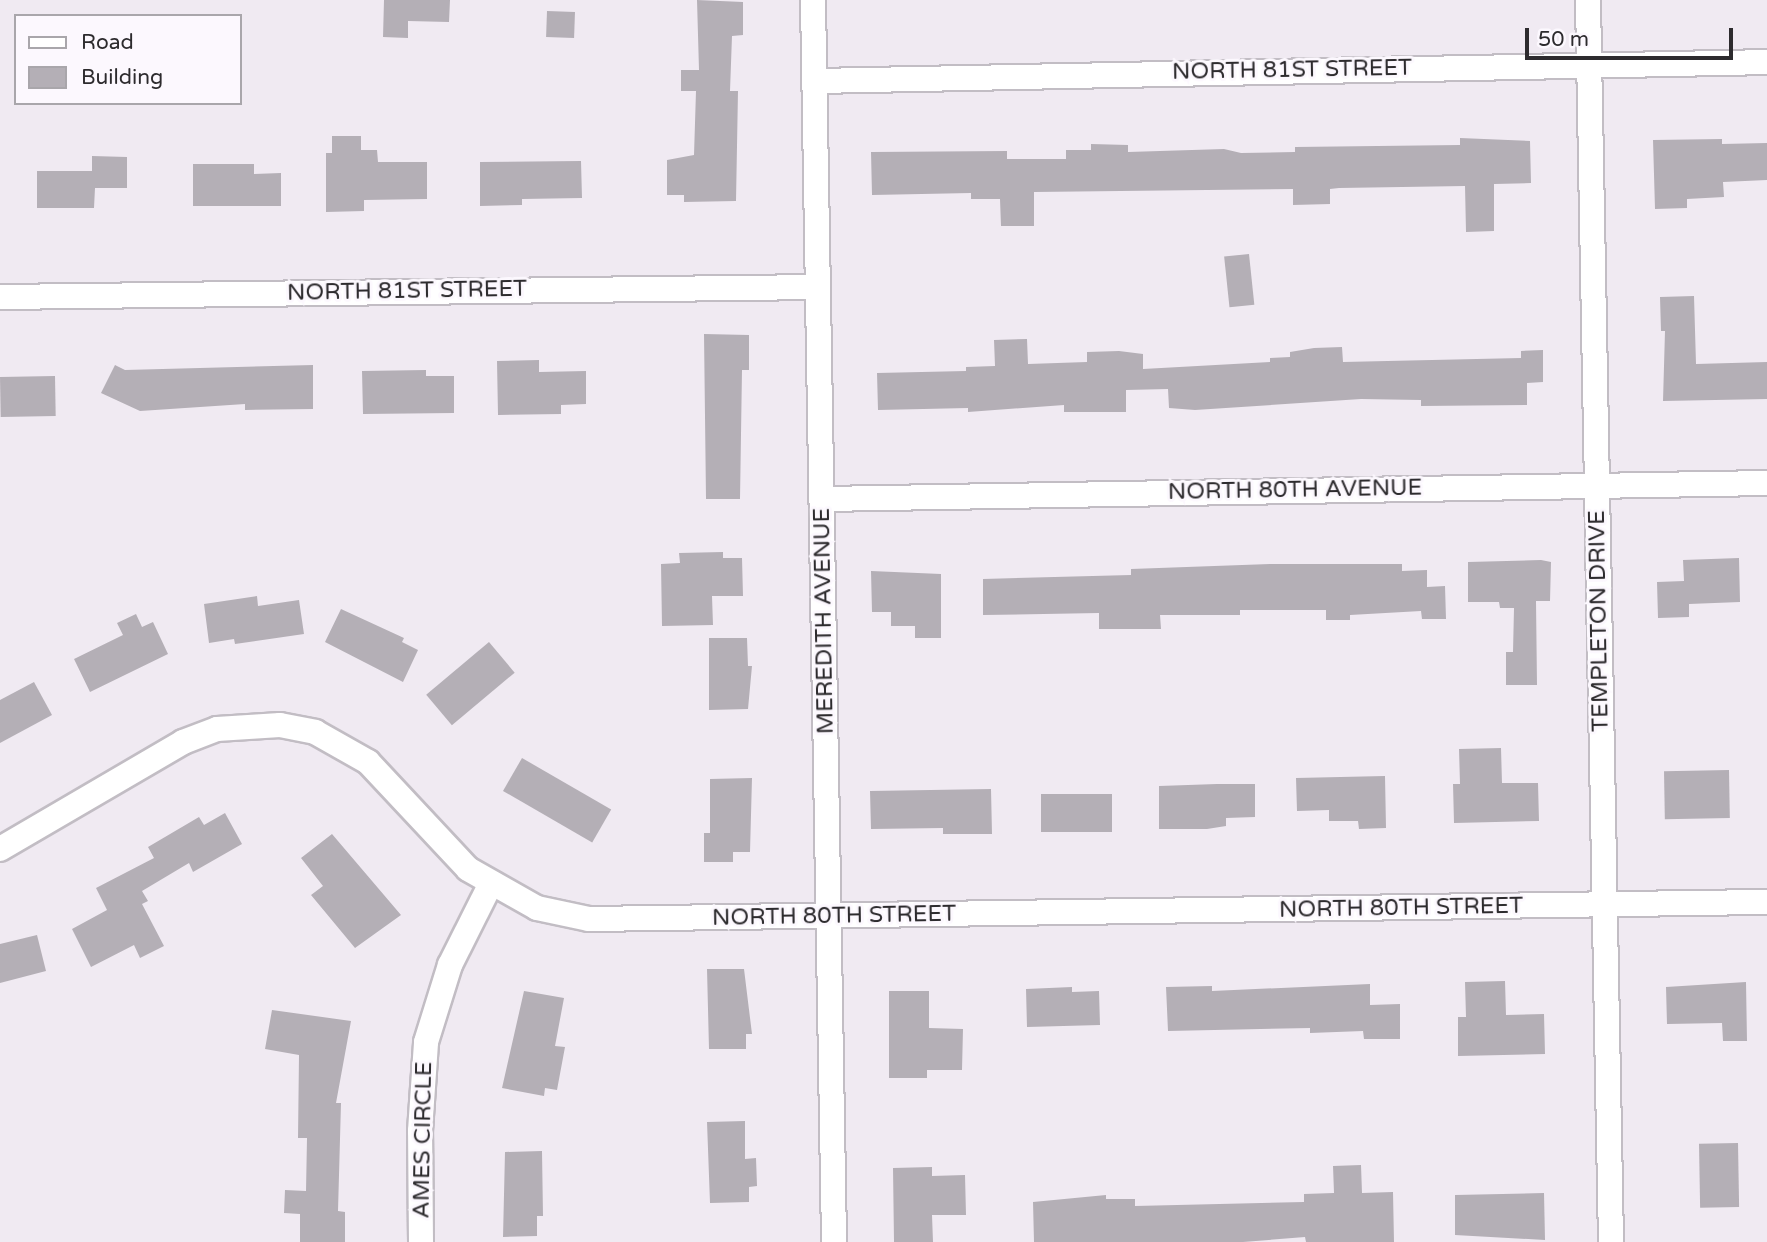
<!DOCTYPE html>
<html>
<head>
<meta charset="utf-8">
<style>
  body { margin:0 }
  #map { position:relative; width:1767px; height:1242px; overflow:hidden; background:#f0eaf2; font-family:"Varela Round",sans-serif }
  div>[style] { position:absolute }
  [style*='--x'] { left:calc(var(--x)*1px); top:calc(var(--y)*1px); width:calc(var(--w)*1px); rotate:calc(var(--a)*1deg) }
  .building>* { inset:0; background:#b4afb6; transform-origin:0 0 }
  .roads { filter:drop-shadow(2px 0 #c2bdc4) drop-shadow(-2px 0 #c2bdc4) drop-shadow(0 2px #c2bdc4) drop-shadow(0 -2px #c2bdc4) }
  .minor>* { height:24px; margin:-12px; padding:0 12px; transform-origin:12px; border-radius:12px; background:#fff }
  span { translate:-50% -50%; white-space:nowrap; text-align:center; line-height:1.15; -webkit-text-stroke:6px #fcf8fe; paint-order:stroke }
  .street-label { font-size:23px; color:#2d2b2e }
  .legend { position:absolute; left:14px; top:14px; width:228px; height:91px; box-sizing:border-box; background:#fcf8fe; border:2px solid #a9a6ab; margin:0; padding:9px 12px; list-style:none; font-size:21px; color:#2d2b2e }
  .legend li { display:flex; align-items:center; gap:14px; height:35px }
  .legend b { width:35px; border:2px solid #a9a6ab }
  .scale { position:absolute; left:1525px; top:28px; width:208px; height:32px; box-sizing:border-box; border:4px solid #2d2b2e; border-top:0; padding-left:9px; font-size:21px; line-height:24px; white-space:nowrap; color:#2d2b2e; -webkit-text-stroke:5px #fcf8fe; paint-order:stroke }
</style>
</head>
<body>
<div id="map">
  <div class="building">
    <i style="clip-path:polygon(384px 0,450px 0,449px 22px,408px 21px,408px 38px,383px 37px)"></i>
    <i style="clip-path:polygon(697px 0,743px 2px,743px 35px,732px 36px,730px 91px,738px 91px,736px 201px,684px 202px,684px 195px,667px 195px,667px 160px,694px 155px,696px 91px,681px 91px,681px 70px,699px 70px)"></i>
    <i style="left:547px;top:11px;width:28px;height:26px;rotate:2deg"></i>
    <i style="clip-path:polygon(332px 136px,361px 136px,361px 150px,377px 150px,378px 162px,427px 162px,427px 199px,364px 200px,364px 211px,326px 212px,326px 153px,332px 153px)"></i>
    <i style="clip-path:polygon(1460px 138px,1530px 141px,1531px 183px,1494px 184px,1494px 231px,1466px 232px,1465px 186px,1339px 188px,1330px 189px,1330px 204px,1293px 205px,1293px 189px,1034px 192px,1034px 226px,1001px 226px,1000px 199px,971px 199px,971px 193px,872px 195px,871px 152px,1007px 151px,1007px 159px,1066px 159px,1066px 150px,1091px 150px,1091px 144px,1128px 145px,1128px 152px,1224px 149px,1241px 153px,1295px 152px,1295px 147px,1460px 145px)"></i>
    <i style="clip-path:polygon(1722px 139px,1722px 144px,1767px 143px,1767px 180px,1723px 182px,1724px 197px,1687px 199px,1687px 208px,1655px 209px,1653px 140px)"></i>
    <i style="clip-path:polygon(92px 156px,127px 157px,127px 188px,95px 188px,94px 208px,37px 208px,37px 171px,92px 171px)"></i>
    <i style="clip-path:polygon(581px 161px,582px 198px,522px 199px,522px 205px,480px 206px,480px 162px)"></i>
    <i style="clip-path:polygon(193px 164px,254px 164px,254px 174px,281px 173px,281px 206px,193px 206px)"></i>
    <i style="left:1249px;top:254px;width:51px;height:25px;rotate:84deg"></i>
    <i style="clip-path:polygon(1694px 296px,1696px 364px,1767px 362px,1767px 399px,1663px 401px,1665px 331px,1661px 331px,1660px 297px)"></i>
    <i style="clip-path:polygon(704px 334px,749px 335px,749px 370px,742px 370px,740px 499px,706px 499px)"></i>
    <i style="clip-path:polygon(1027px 339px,1028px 364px,1087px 362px,1087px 352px,1119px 351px,1143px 354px,1143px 369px,1270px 362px,1270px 358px,1290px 357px,1290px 352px,1314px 348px,1342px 347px,1343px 362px,1521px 358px,1521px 351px,1543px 350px,1543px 382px,1527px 383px,1527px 405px,1421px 406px,1421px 400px,1361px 399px,1195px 410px,1169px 408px,1168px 389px,1126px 390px,1126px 412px,1064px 412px,1064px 405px,968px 412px,968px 408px,878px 410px,877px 373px,966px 371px,966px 367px,995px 366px,994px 340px)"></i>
    <i style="clip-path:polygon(539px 360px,539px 372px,586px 371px,586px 404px,561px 405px,561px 414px,498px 415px,497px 361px)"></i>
    <i style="clip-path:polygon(115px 365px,125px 370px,313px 365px,313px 409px,245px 410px,245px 404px,140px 411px,101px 393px)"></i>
    <i style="clip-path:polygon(426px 370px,426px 376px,454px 376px,454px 413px,363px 414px,362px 371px)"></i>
    <i style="left:55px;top:376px;width:40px;height:55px;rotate:89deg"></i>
    <i style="clip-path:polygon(723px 552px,723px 558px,742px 558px,743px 596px,712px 596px,713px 625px,662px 626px,661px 564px,680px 563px,679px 553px)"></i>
    <i style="clip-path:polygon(1739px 558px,1740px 602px,1689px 604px,1689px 617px,1658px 618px,1657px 582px,1684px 581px,1683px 560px)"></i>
    <i style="clip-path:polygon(1541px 560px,1551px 562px,1550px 601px,1536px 601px,1537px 685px,1506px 685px,1506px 652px,1513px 652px,1514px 608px,1500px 608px,1499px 602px,1468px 602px,1468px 562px)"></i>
    <i style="clip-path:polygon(1270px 564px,1402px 564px,1402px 571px,1427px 570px,1427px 587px,1445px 586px,1446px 619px,1422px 619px,1421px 611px,1350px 615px,1350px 620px,1326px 620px,1326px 610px,1240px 610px,1240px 615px,1160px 615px,1161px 629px,1099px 629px,1099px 613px,983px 615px,983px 579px,1131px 575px,1131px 569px)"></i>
    <i style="clip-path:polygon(871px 571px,941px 574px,941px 638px,915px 638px,915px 626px,891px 626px,891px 612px,872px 612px)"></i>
    <i style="clip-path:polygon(257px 596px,258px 606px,299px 600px,304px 634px,235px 644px,234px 639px,209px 643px,204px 604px)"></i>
    <i style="clip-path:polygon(341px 609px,404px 638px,402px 642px,418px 650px,403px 682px,325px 642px)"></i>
    <i style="clip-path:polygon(136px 614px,142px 627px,153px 622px,168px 654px,90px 692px,74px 659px,123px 635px,117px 623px)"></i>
    <i style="clip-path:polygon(709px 638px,747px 638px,748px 666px,752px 666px,748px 709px,709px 710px)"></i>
    <i style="left:489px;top:642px;width:40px;height:82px;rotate:50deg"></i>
    <i style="clip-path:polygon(34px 682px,52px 715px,0 743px,0 700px)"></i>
    <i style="clip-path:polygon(1501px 748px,1502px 783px,1538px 783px,1539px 821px,1454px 823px,1453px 784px,1460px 784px,1459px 749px)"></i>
    <i style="left:522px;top:758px;width:103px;height:38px;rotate:30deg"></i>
    <i style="left:1729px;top:770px;width:48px;height:65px;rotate:89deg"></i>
    <i style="clip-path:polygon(1385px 776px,1386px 828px,1359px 829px,1358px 821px,1329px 821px,1329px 810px,1297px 811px,1296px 778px)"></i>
    <i style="clip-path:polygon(752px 778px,750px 852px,733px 852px,733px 862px,704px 862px,704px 833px,710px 833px,710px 779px)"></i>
    <i style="clip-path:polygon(1217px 784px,1255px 784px,1255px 817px,1226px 818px,1226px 826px,1207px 829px,1159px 829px,1159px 786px)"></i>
    <i style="clip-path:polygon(991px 789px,992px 834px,943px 834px,943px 828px,871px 829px,870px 791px)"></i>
    <i style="left:1112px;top:794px;width:38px;height:71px;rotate:90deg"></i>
    <i style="clip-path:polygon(225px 813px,242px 844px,193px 872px,189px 863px,142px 891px,148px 901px,142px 904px,164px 946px,140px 958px,134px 945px,91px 967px,72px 929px,107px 910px,96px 888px,154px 858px,148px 847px,199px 817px,204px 825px)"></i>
    <i style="clip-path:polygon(332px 834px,401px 915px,355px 948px,311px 895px,323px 886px,301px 858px)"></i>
    <i style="clip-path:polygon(37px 935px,46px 971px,0 983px,0 944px)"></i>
    <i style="clip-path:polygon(707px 969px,744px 969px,752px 1034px,746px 1034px,746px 1049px,709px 1049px)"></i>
    <i style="clip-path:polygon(1505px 981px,1506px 1015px,1544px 1014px,1545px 1054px,1458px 1056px,1458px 1017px,1466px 1017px,1465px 982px)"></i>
    <i style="clip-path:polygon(1746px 982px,1747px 1041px,1723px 1041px,1722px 1023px,1667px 1024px,1666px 987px)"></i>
    <i style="clip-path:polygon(1370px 984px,1370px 1005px,1400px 1004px,1400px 1039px,1364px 1039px,1363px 1031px,1310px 1033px,1310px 1028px,1168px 1031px,1166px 987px,1212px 986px,1212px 991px)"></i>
    <i style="clip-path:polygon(1072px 987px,1072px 992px,1099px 991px,1100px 1025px,1027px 1027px,1026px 989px)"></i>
    <i style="clip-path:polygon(524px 991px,564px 998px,555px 1046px,565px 1047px,557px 1090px,545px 1088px,544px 1096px,502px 1088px)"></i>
    <i style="clip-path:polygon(889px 991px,929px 991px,929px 1028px,963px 1029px,962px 1070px,927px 1070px,927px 1078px,889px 1078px)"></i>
    <i style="clip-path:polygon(272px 1010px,351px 1021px,336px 1103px,341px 1103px,338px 1211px,345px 1212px,345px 1242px,300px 1242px,300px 1214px,284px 1213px,285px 1190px,306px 1191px,307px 1138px,298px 1138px,299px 1055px,265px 1049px)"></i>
    <i style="clip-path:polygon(745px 1121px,745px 1159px,756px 1158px,757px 1186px,749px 1187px,749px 1202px,710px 1203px,707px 1122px)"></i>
    <i style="left:1738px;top:1143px;width:64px;height:39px;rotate:89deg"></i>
    <i style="clip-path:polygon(542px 1151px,543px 1216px,537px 1216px,537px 1236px,503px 1237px,505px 1152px)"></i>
    <i style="clip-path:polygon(1361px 1165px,1362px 1193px,1393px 1192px,1394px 1242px,1306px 1242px,1305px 1237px,1243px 1242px,1034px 1242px,1033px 1202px,1106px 1195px,1106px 1199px,1135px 1199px,1135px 1206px,1304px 1202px,1304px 1194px,1334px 1193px,1333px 1166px)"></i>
    <i style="clip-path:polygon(932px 1167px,932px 1176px,965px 1175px,966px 1215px,932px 1215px,933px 1242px,894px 1242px,893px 1168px)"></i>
    <i style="clip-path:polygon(1544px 1193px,1545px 1240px,1455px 1235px,1455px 1195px)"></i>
  </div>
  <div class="roads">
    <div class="minor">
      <i style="--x:813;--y:0;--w:1242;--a:89.03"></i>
      <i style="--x:1588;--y:0;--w:1242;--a:88.94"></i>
      <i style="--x:816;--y:81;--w:951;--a:-1.14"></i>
      <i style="--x:0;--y:297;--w:814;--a:-0.7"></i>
      <i style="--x:823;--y:499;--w:944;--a:-0.97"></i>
      <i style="--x:0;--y:849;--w:212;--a:-30.3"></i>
      <i style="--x:183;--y:742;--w:36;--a:-21"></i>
      <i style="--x:217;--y:729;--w:63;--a:-3.6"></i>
      <i style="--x:280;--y:725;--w:36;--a:11"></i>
      <i style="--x:315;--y:732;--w:61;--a:29.5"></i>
      <i style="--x:368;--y:762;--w:146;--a:46.9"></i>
      <i style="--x:468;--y:869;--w:79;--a:29.5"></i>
      <i style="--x:537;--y:908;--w:53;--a:11.9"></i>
      <i style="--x:589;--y:919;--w:1178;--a:-0.83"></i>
      <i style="--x:421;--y:1242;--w:111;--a:-90.5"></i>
      <i style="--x:420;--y:1131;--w:89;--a:-86.1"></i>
      <i style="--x:426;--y:1042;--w:81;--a:-72.7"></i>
      <i style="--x:450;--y:965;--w:92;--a:-63.4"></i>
    </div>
  </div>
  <div class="street-label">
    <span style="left:1292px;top:70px;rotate:-1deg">NORTH 81ST STREET</span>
    <span style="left:407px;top:291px;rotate:-1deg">NORTH 81ST STREET</span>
    <span style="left:1295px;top:490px;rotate:-1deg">NORTH 80TH AVENUE</span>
    <span style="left:824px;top:621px;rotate:-91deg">MEREDITH AVENUE</span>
    <span style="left:1599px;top:621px;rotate:-91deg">TEMPLETON DRIVE</span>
    <span style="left:1401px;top:908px;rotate:-1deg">NORTH 80TH STREET</span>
    <span style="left:834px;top:916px;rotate:-1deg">NORTH 80TH STREET</span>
    <span style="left:423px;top:1140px;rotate:-89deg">AMES CIRCLE</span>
  </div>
  <ul class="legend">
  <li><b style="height:9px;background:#fff"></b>Road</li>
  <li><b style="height:19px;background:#b4afb6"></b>Building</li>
  </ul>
  <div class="scale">50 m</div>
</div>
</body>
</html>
